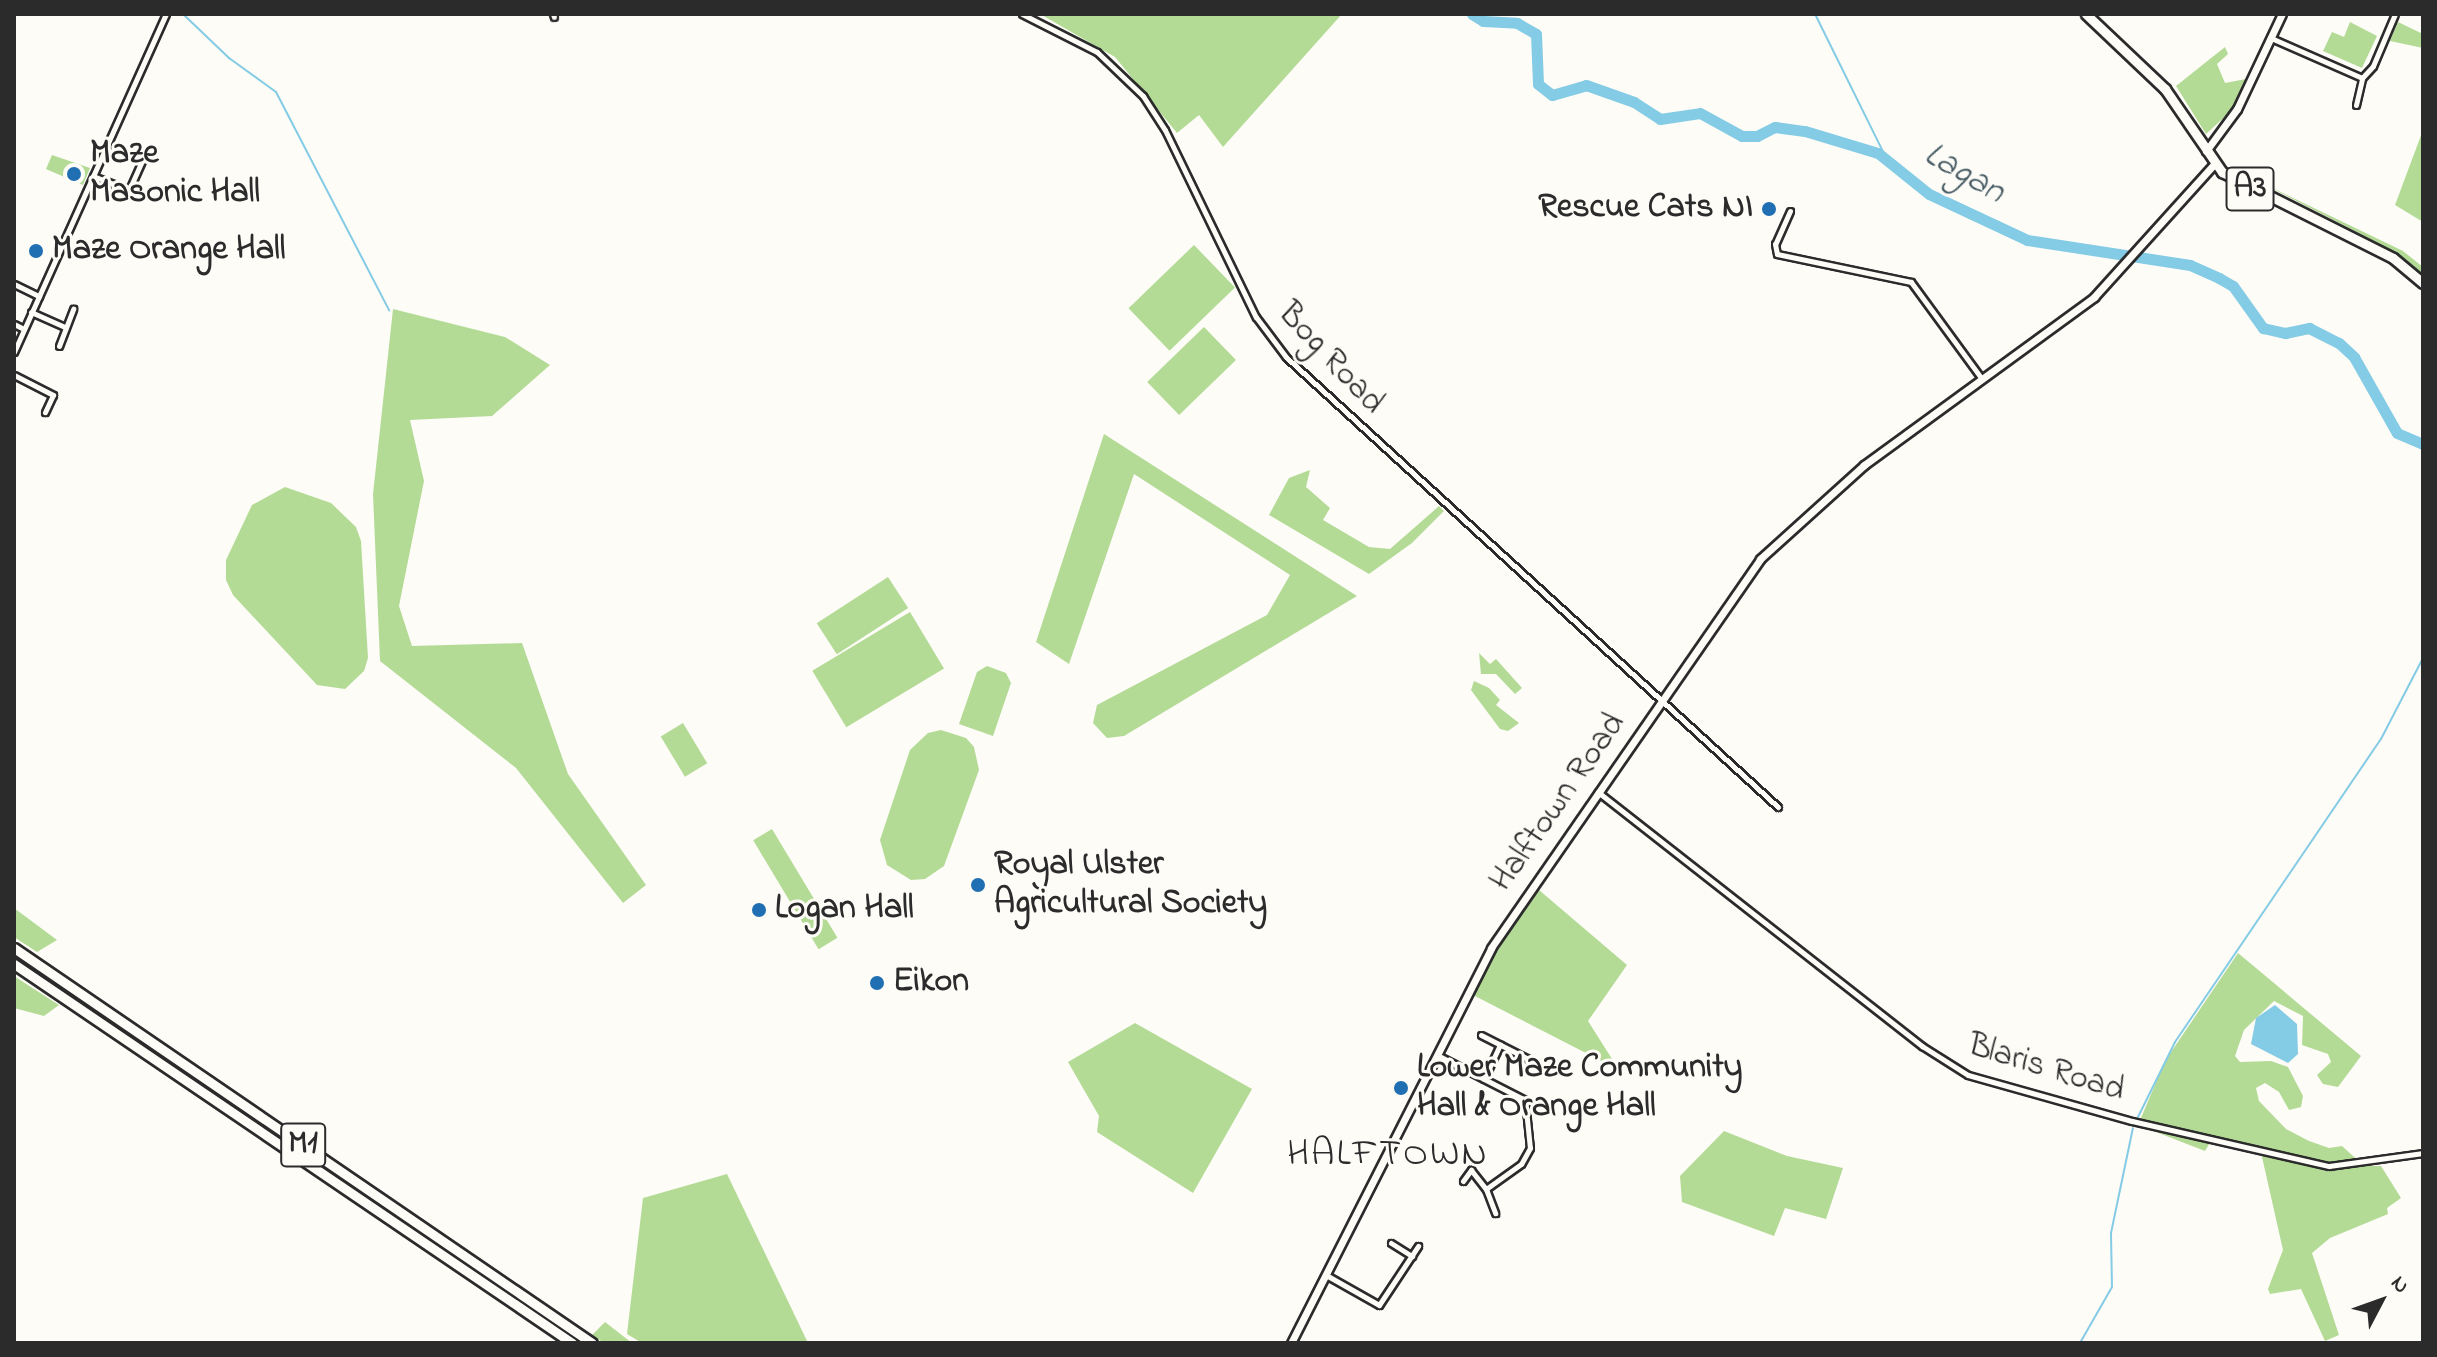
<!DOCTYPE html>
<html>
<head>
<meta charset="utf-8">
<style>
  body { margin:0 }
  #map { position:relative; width:2437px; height:1357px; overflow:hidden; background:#fdfcf7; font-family:"Indie Flower",sans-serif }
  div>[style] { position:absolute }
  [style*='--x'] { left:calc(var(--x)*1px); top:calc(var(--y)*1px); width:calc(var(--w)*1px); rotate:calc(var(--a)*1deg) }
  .green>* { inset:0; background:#b4db96; transform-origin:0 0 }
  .water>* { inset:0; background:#84cbe5 }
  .stream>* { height:2px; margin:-1px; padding:0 1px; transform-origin:1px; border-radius:1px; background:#84cbe5 }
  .river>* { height:11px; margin:-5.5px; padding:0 5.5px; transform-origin:5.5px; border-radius:5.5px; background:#84cbe5 }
  .roads { filter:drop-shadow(2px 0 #2b2b2b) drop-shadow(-2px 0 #2b2b2b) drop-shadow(0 2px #2b2b2b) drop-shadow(0 -2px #2b2b2b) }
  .street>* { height:5px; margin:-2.5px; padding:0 2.5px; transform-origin:2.5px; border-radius:2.5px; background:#fdfcf7 }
  .secondary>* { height:7px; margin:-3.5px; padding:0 3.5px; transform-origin:3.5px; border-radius:3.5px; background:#fdfcf7 }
  .highway>* { height:9px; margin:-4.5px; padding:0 4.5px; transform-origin:4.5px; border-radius:4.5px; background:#fdfcf7 }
  .dots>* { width:22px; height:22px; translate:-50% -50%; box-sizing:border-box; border:4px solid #fdfcf7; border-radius:50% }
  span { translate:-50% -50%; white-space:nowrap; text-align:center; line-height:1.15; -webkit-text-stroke:6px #fdfcf7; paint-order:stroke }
  .shield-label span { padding:2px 6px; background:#fdfcf7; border:2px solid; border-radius:6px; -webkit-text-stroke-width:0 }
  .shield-label { font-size:32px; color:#2b2b2b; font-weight:700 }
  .poi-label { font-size:34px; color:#2b2b2b; font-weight:700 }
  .left { translate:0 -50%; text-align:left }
  .right { translate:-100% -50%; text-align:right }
  .street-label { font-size:34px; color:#2b2b2b }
  .water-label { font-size:36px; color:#465b63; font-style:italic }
  .quarter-label { font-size:38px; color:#2b2b2b; letter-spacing:2px }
  .frame { position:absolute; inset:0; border:16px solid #2b2b2b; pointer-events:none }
  .north { position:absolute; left:2341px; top:1261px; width:80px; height:80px; -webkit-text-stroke:6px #fdfcf7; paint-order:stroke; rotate:49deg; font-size:22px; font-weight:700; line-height:32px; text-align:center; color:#2b2b2b }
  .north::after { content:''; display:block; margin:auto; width:28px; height:36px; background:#2b2b2b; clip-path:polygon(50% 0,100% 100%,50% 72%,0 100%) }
</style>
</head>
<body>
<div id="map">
  <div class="green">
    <i style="clip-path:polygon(1040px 14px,1342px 14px,1223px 147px,1199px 115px,1177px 133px,1115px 57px)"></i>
    <i style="clip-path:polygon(2350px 22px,2377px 36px,2362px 68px,2323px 51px,2332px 32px,2344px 37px)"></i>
    <i style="clip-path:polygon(2398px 22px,2423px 34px,2423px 48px,2390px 41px)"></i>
    <i style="clip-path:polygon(2225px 47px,2228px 54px,2217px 64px,2225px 83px,2246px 79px,2230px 112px,2206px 134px,2176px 86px)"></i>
    <i style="clip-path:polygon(2423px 130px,2423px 222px,2395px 205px)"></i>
    <i style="clip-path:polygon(52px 155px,90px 168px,83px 185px,46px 169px)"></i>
    <i style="clip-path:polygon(2252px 178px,2403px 251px,2423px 267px,2423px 276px,2380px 244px)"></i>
    <i style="left:1194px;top:245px;width:59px;height:91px;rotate:46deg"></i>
    <i style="clip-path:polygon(393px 309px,505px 337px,550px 365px,492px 416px,410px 420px,424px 481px,399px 606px,412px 646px,522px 643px,568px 774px,646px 885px,623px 903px,516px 768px,380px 661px,373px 494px)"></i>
    <i style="left:1204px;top:327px;width:46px;height:79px;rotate:46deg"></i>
    <i style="clip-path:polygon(1104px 434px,1357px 596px,1124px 736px,1107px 738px,1093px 723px,1097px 705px,1267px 615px,1290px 575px,1134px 474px,1069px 664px,1036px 642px)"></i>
    <i style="clip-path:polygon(1310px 470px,1306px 487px,1330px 508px,1323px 520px,1369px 547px,1390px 549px,1439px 506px,1444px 511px,1412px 543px,1369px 574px,1269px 515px,1289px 478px)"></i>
    <i style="clip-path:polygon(285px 487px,331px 503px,356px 527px,361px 541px,368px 658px,364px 671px,345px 689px,317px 685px,233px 595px,226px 580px,226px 560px,252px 505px)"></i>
    <i style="left:888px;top:577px;width:37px;height:85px;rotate:57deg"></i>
    <i style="left:910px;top:612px;width:66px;height:114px;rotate:59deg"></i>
    <i style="clip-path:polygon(1479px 653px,1490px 664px,1496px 659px,1522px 688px,1515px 694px,1496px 674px,1481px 674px)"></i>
    <i style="clip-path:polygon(987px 666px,1006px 673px,1011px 683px,993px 736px,959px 724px,977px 672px)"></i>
    <i style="clip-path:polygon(1474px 681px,1489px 688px,1500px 700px,1496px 705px,1519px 723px,1508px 731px,1500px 729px,1471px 690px)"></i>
    <i style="left:683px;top:723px;width:47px;height:26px;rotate:59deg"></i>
    <i style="clip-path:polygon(941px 730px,966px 738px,974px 747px,979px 770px,944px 866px,925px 879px,911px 880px,887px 865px,880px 840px,910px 750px,928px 733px)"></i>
    <i style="left:772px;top:829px;width:127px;height:22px;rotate:59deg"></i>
    <i style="clip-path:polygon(1539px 890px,1627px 965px,1588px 1021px,1619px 1070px,1473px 995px,1487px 964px)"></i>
    <i style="clip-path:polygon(14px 908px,57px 940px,37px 952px,14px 937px)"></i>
    <i style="clip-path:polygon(2238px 953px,2361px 1056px,2338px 1087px,2323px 1084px,2317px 1075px,2331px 1062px,2328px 1054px,2302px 1045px,2303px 1016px,2274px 1001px,2244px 1030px,2235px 1056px,2240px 1062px,2271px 1061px,2288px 1067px,2303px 1096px,2301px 1107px,2289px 1110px,2279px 1092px,2265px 1083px,2256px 1088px,2259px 1101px,2286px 1129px,2309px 1141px,2329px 1148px,2342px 1146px,2364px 1166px,2381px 1166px,2401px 1198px,2387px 1208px,2388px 1214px,2330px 1238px,2312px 1253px,2339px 1335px,2325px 1341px,2301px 1289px,2270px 1294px,2268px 1289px,2283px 1250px,2260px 1148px,2211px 1141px,2205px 1151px,2138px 1125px,2165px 1061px)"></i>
    <i style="clip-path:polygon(14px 976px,34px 989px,59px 1005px,44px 1016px,14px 1008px)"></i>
    <i style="clip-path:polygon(1135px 1023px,1252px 1089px,1193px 1193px,1097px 1132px,1099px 1116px,1068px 1062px)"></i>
    <i style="clip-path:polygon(1724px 1131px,1787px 1156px,1843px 1168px,1826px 1219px,1785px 1208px,1774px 1236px,1682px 1202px,1680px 1176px)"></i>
    <i style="clip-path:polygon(727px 1174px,808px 1343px,642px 1343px,627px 1334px,643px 1198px)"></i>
    <i style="clip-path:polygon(605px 1322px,632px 1343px,604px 1343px,592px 1335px)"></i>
  </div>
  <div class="water">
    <i style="clip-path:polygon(2275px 1005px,2297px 1024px,2298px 1054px,2288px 1063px,2251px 1044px,2256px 1018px)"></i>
  </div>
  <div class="stream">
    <i style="--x:183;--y:14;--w:64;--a:43.7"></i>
    <i style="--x:229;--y:58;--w:58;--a:35.9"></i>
    <i style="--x:276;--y:92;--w:246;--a:62.6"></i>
    <i style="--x:1815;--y:14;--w:163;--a:63.7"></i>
    <i style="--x:2138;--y:1117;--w:84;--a:-63.7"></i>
    <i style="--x:2175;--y:1042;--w:366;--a:-55.8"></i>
    <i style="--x:2381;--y:739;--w:91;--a:-62.6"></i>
    <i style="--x:2080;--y:1343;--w:64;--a:-60.3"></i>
    <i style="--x:2112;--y:1287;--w:54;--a:-91.1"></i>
    <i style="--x:2111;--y:1233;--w:107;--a:-78.2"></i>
  </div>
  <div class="river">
    <i style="--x:1472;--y:14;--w:13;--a:32"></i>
    <i style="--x:1483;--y:21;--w:34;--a:3"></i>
    <i style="--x:1517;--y:23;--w:22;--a:30"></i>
    <i style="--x:1536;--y:34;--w:50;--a:87.7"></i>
    <i style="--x:1538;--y:84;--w:18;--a:38"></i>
    <i style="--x:1552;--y:95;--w:35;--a:-16"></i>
    <i style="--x:1586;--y:85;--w:51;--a:19.5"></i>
    <i style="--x:1634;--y:102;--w:31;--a:33"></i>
    <i style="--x:1660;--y:119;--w:40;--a:-8.5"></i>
    <i style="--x:1700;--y:113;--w:48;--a:28.7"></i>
    <i style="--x:1742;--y:136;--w:15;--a:0"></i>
    <i style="--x:1757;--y:136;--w:20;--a:-27"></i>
    <i style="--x:1775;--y:127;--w:30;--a:8"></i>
    <i style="--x:1805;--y:131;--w:76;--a:16.8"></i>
    <i style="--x:1878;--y:153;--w:65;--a:38.8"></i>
    <i style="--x:1929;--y:194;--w:108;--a:25.1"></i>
    <i style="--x:2027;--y:240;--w:165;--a:8.7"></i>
    <i style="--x:2190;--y:265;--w:32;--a:24"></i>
    <i style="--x:2219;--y:278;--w:16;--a:30"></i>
    <i style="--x:2233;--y:286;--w:52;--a:54.5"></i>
    <i style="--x:2263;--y:328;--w:23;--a:13"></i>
    <i style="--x:2285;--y:333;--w:25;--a:-12"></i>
    <i style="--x:2309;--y:328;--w:34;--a:27"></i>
    <i style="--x:2339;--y:343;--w:21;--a:43"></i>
    <i style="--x:2354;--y:357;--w:87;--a:60.5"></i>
    <i style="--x:2397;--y:433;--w:28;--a:23"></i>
  </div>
  <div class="roads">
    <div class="street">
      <i style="--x:553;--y:14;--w:3;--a:72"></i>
      <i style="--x:1022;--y:14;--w:84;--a:26.9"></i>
      <i style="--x:1097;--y:52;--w:64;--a:43.7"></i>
      <i style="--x:1143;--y:96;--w:40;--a:57.1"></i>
      <i style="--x:1165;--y:130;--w:208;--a:64.1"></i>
      <i style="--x:1256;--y:317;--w:50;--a:53.1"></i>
      <i style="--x:1286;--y:357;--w:667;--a:42.45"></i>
      <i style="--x:2271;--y:38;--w:99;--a:23.7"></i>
      <i style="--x:2362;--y:78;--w:16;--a:-47"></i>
      <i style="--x:2373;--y:66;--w:56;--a:-67.1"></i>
      <i style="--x:2356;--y:105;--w:28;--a:-77"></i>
      <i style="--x:93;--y:176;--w:39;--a:21"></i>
      <i style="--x:129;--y:190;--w:34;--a:-66"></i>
      <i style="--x:1790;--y:211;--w:36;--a:114"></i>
      <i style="--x:1775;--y:244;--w:10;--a:79"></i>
      <i style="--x:1777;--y:254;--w:137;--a:11.8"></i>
      <i style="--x:1911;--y:282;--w:120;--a:53.8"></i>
      <i style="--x:14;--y:284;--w:28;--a:26"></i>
      <i style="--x:31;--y:312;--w:37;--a:24"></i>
      <i style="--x:14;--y:324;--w:11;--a:27"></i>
      <i style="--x:59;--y:346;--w:40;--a:-69"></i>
      <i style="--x:14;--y:352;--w:371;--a:-65.8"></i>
      <i style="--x:14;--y:375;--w:44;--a:27.1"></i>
      <i style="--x:53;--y:395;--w:19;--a:115"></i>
      <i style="--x:1598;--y:792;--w:412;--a:38.1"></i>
      <i style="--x:1922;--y:1046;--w:54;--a:32.2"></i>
      <i style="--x:1968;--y:1075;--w:170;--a:15.7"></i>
      <i style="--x:2132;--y:1121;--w:202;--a:12.9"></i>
      <i style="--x:2329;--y:1166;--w:95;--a:-7.9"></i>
      <i style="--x:1481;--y:1035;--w:73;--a:26.9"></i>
      <i style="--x:1437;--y:1055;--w:99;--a:27.1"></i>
      <i style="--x:1525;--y:1100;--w:48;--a:84.1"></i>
      <i style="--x:1530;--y:1148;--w:18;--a:119"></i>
      <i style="--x:1521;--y:1164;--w:43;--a:144.5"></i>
      <i style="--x:1486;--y:1189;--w:26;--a:69"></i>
      <i style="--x:1484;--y:1079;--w:38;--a:-65"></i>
      <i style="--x:1463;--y:1181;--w:14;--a:-54"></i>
      <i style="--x:1471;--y:1170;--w:24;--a:52"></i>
      <i style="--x:1391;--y:1243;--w:25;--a:32"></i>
      <i style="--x:1326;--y:1275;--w:61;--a:29.5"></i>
      <i style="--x:1379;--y:1305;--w:71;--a:-56.5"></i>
    </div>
    <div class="secondary">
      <i style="--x:2206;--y:151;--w:52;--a:-53.6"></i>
      <i style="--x:2237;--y:109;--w:105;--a:-64.7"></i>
      <i style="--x:1291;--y:1343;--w:443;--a:-63.1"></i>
      <i style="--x:1491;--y:948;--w:473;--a:-55.3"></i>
      <i style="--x:1760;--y:559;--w:140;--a:-42.1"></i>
      <i style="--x:1864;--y:465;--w:285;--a:-36.1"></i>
      <i style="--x:2094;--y:297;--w:179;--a:-47.9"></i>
    </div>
    <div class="highway">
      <i style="--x:2086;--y:14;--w:109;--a:43.5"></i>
      <i style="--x:2165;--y:89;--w:101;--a:55.5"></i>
      <i style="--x:2222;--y:172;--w:191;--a:26.7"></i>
      <i style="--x:2393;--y:258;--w:39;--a:40"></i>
      <i style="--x:14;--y:948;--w:700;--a:34.35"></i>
      <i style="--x:14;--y:964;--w:675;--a:34.18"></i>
    </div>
  </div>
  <div class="dots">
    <i style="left:74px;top:174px;background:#1f6fb2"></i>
    <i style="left:1769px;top:209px;background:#1f6fb2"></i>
    <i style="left:36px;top:251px;background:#1f6fb2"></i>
    <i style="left:978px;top:885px;background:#1f6fb2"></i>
    <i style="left:759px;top:910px;background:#1f6fb2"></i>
    <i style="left:877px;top:983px;background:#1f6fb2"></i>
    <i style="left:1401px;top:1088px;background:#1f6fb2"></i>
  </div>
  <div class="shield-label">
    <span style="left:2250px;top:189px">A3</span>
    <span style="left:303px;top:1145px">M1</span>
  </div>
  <div class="poi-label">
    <span class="left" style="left:90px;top:174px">Maze<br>Masonic Hall</span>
    <span class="right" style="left:1753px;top:209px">Rescue Cats NI</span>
    <span class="left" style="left:52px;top:251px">Maze Orange Hall</span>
    <span class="left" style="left:994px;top:885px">Royal Ulster<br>Agricultural Society</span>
    <span class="left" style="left:775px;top:910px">Logan Hall</span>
    <span class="left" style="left:893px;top:983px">Eikon</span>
    <span class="left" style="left:1417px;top:1088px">Lower Maze Community<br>Hall &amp; Orange Hall</span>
  </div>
  <div class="street-label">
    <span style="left:1330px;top:359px;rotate:47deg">Bog Road</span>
    <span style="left:1559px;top:803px;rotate:-55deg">Halftown Road</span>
    <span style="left:2046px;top:1069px;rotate:17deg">Blaris Road</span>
  </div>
  <div class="water-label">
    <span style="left:1964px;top:174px;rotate:30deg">Lagan</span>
  </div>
  <div class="quarter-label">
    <span style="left:1388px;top:1156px">HALFTOWN</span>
  </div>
  <div class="frame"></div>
  <div class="north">N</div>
</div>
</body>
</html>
